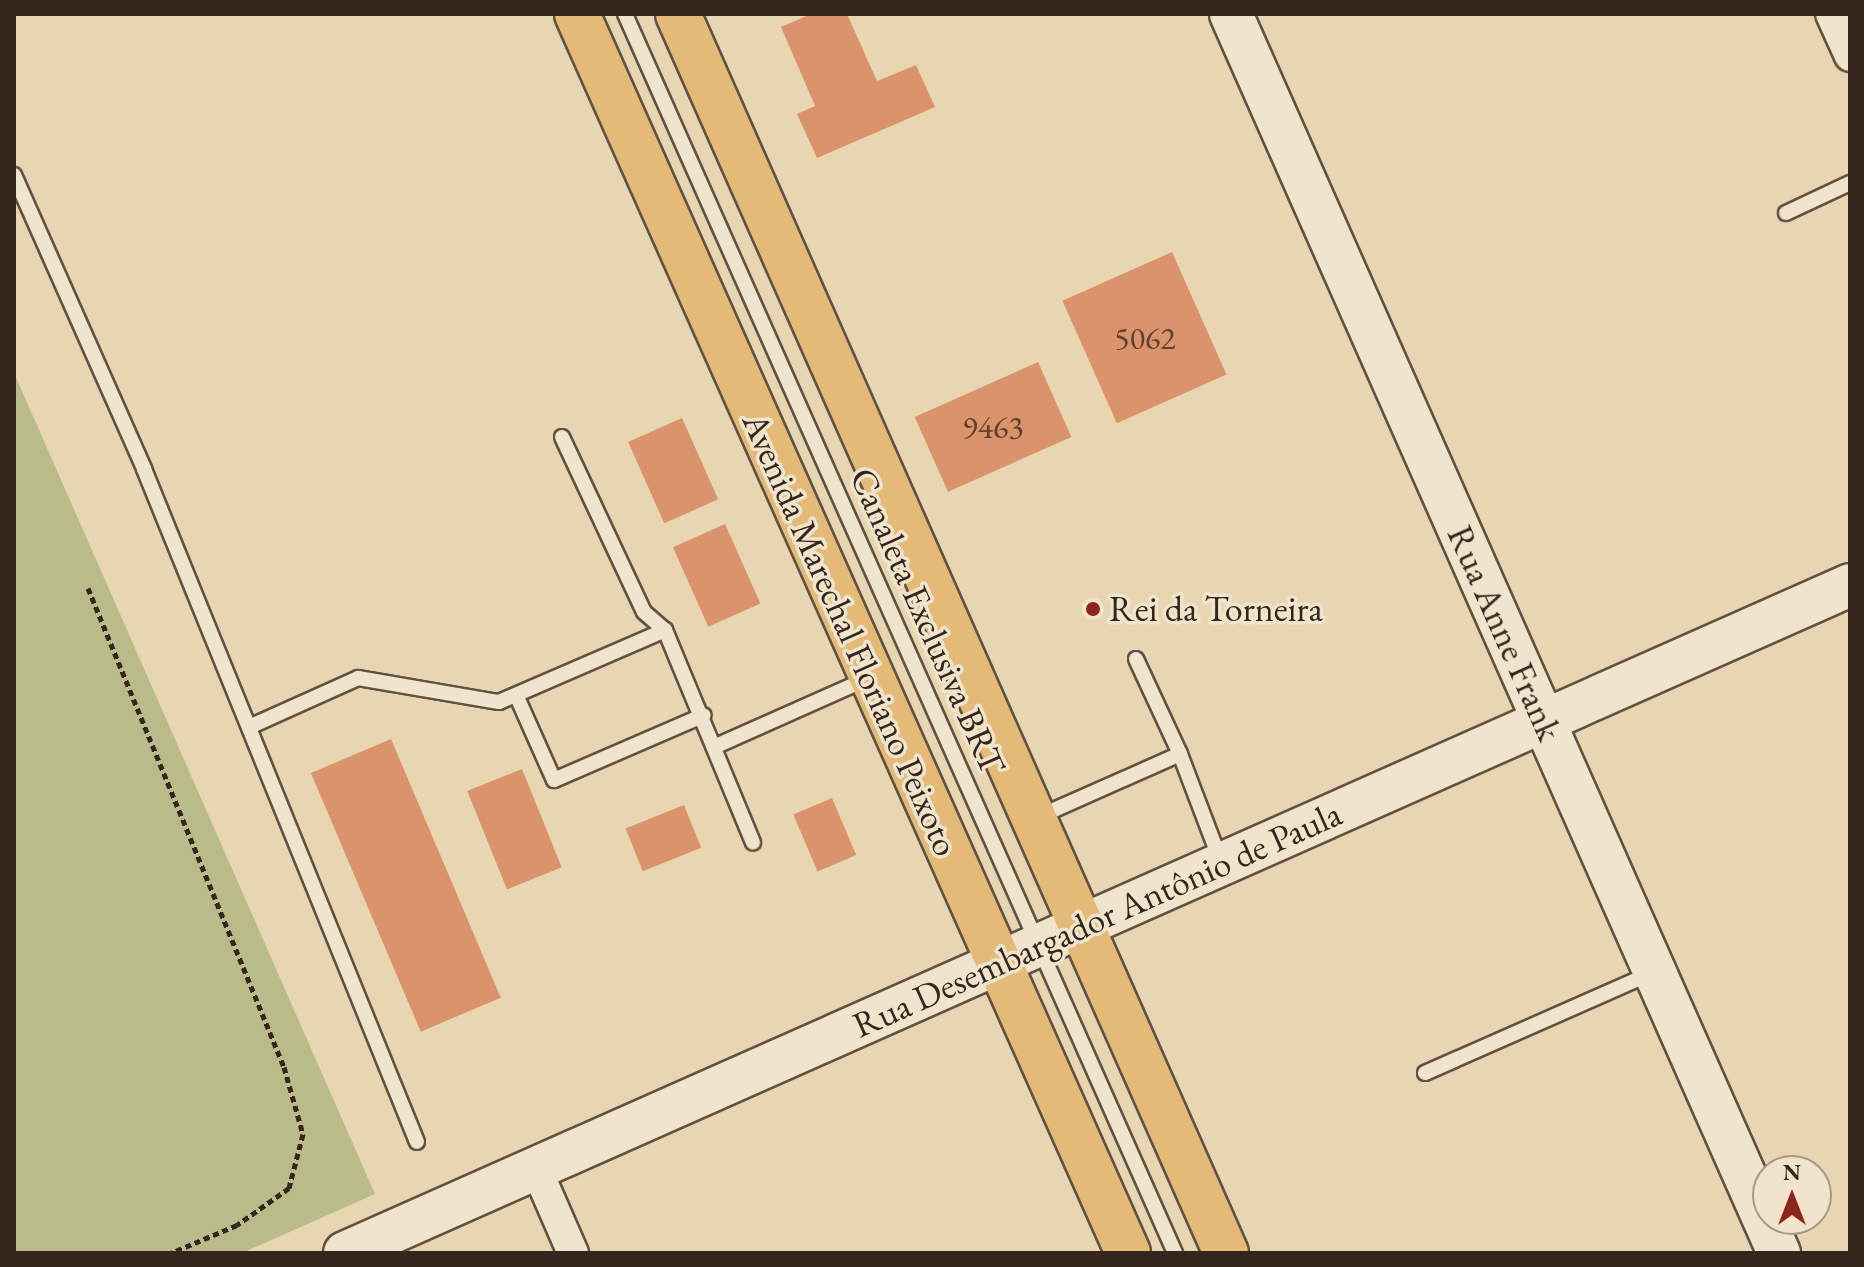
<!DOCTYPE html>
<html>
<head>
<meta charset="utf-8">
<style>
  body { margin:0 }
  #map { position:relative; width:1864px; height:1267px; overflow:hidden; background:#e8d5b2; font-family:"EB Garamond",serif }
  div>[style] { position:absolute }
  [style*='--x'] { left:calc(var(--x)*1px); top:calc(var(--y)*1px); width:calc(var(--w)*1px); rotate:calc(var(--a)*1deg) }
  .green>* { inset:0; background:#b9bc8a }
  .building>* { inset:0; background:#db936b; transform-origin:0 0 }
  .path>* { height:5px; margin-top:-2.5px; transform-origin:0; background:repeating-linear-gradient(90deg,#34251d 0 6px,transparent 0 10px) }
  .roads { filter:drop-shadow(2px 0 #615142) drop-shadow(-2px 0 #615142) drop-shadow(0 2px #615142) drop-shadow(0 -2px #615142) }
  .service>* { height:14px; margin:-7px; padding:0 7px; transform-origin:7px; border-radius:7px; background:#f0e4cd }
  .minor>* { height:30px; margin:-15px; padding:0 15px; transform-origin:15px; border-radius:15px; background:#f0e4cd }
  .secondary>* { height:42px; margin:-21px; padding:0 21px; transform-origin:21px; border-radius:21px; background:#f0e4cd }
  .primary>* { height:44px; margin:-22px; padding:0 22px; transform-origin:22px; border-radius:22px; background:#e4ba79 }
  .dots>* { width:22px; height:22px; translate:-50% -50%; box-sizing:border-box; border:4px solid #f0e4cd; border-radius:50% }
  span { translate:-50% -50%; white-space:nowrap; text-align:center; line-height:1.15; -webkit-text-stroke:7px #f0e4cd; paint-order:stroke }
  .number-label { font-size:32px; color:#5e4030 }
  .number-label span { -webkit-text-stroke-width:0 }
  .poi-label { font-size:36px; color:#34251d }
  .left { translate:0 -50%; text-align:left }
  .street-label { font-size:36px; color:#34251d }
  .frame { position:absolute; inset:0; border:16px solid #34251d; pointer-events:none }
  .north { position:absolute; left:1752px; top:1155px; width:80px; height:80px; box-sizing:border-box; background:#f0e4cd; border:2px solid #a59887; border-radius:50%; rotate:0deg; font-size:22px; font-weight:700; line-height:32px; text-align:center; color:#34251d }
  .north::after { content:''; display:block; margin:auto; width:28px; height:36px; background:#8f2418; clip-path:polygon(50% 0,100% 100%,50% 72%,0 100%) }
</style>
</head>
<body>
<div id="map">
  <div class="green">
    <i style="clip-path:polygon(14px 373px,375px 1194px,242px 1253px,14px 1253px)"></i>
  </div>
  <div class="building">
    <i style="clip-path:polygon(811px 14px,847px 14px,877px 81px,916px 65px,935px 107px,817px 158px,797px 114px,815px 106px,781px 27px)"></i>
    <i style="left:1172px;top:252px;width:134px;height:120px;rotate:66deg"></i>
    <i style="left:1038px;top:362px;width:82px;height:135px;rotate:66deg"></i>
    <i style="left:682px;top:418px;width:89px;height:59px;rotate:66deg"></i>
    <i style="left:725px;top:524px;width:87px;height:57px;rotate:66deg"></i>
    <i style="left:391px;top:739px;width:281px;height:87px;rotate:67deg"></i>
    <i style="left:522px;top:769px;width:106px;height:59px;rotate:68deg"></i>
    <i style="left:832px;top:798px;width:62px;height:42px;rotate:67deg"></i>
    <i style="left:684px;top:805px;width:46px;height:63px;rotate:68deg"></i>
  </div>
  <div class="path">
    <i style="--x:88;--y:588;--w:518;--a:67.75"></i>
    <i style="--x:284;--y:1067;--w:70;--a:74.2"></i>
    <i style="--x:303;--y:1134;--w:56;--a:104.5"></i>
    <i style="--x:289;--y:1188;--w:64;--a:144.6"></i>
    <i style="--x:237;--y:1225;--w:72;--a:157"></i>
  </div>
  <div class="roads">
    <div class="service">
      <i style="--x:625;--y:14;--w:1356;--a:66.06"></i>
      <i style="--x:14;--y:175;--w:321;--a:66.1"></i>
      <i style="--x:144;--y:469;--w:726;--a:67.92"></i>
      <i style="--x:1786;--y:213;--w:71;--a:-25.1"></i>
      <i style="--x:562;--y:437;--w:193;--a:64.9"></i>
      <i style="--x:644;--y:612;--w:28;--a:41"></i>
      <i style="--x:665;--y:630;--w:230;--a:67.5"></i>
      <i style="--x:1136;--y:659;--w:105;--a:65.1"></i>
      <i style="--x:517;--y:697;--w:91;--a:66"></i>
      <i style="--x:554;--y:780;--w:163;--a:-23.4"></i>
      <i style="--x:249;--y:727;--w:120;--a:-24.2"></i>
      <i style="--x:358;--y:678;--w:143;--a:9.7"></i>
      <i style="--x:499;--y:702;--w:181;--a:-23.4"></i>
      <i style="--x:716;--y:746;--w:167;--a:-24"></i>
      <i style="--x:1038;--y:817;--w:155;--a:-23.9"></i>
      <i style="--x:1180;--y:754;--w:116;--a:69.2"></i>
      <i style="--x:1425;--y:1073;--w:248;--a:-23.8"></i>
    </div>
    <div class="minor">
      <i style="--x:1831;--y:14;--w:46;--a:65.7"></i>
      <i style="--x:536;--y:1168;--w:93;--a:66.5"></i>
    </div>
    <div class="secondary">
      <i style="--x:1231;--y:14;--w:1355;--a:66.14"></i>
      <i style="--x:345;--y:1253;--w:1647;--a:-23.93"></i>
    </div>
    <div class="primary">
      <i style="--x:577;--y:14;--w:1356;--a:66.02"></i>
      <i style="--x:678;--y:14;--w:1355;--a:66.14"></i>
    </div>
  </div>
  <div class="dots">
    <i style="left:1093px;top:609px;background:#8f2418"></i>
  </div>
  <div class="number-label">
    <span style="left:1145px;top:338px">5062</span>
    <span style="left:993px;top:427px">9463</span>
  </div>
  <div class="poi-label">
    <span class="left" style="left:1109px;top:609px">Rei da Torneira</span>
  </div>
  <div class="street-label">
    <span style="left:928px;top:621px;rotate:66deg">Canaleta Exclusiva BRT</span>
    <span style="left:1505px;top:633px;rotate:66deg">Rua Anne Frank</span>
    <span style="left:851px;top:634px;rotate:66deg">Avenida Marechal Floriano Peixoto</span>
    <span style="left:1097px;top:919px;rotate:-24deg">Rua Desembargador Antônio de Paula</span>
  </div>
  <div class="frame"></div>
  <div class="north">N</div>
</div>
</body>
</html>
